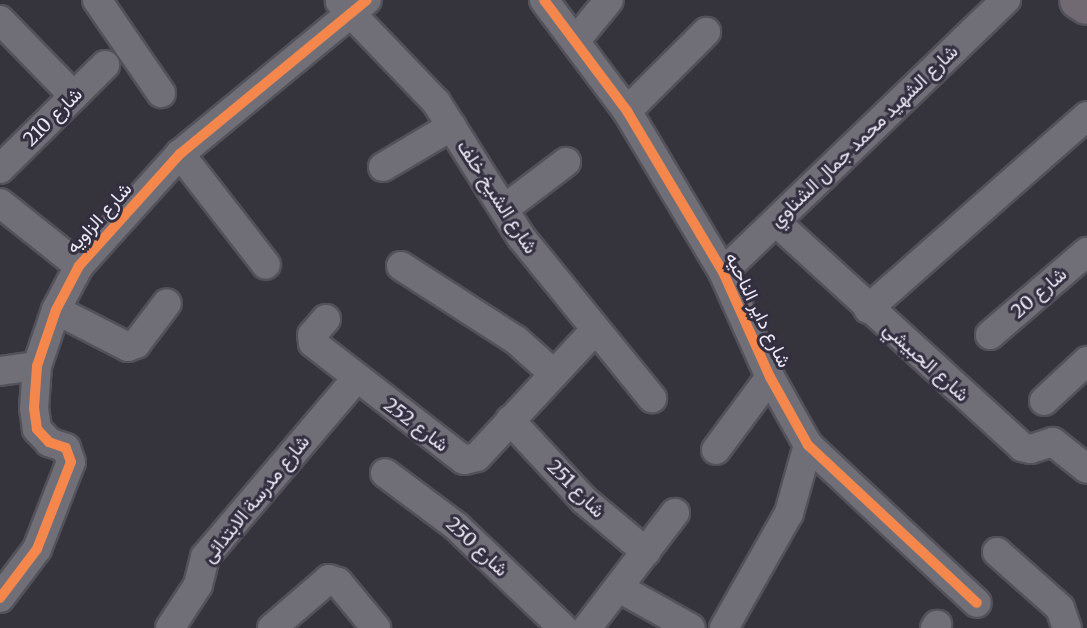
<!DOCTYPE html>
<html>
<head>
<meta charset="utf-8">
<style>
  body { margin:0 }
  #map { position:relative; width:1087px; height:628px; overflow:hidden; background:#35333c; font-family:Merriweather,Vazirmatn,serif }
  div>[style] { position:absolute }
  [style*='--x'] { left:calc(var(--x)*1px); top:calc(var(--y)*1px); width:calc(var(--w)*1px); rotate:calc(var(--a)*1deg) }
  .roads { filter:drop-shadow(2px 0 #53515a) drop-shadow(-2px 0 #53515a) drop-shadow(0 2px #53515a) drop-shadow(0 -2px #53515a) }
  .minor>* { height:28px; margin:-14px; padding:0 14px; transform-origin:14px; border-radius:14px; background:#706f77 }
  .trunk>* { height:38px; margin:-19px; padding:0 19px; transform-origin:19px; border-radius:19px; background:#726a72 }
  .cycleway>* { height:10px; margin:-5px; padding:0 5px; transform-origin:5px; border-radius:5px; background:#f5874c }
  span { translate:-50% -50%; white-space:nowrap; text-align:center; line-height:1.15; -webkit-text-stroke:6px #332f40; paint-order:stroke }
  .street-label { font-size:19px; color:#eceaf6 }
</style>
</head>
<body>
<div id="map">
  <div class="roads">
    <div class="minor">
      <i style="--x:97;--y:0;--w:113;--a:55.5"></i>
      <i style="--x:544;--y:0;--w:139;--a:53.2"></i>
      <i style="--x:627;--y:111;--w:187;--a:59.2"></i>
      <i style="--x:723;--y:272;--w:115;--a:65.9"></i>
      <i style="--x:770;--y:377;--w:78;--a:60.8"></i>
      <i style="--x:808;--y:445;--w:231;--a:43.1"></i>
      <i style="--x:340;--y:2;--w:139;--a:46.2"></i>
      <i style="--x:436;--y:102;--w:160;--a:57.8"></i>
      <i style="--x:521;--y:237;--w:208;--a:50.9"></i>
      <i style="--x:0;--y:20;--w:106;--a:45.8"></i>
      <i style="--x:577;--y:39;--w:50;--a:-50.6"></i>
      <i style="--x:627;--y:111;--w:112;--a:-45"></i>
      <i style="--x:180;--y:154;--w:140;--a:52.2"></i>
      <i style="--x:383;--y:167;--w:80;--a:-30.7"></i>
      <i style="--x:0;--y:169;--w:148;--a:-44.7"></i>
      <i style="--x:0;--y:203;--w:101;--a:38.6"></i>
      <i style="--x:504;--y:209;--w:78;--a:-37.2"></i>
      <i style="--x:776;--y:222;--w:333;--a:42.4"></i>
      <i style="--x:1022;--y:447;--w:9;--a:13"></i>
      <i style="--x:1031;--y:449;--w:23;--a:-18"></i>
      <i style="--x:1053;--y:442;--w:43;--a:38.5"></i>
      <i style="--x:401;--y:266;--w:137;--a:32.8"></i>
      <i style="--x:516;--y:340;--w:51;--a:41.8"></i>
      <i style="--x:723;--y:272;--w:393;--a:-43.9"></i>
      <i style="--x:868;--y:309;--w:292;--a:-41.4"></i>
      <i style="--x:56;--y:310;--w:81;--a:27.2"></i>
      <i style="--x:128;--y:347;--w:9;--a:-21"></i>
      <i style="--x:136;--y:344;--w:51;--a:-52.9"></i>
      <i style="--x:326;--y:319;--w:21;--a:131"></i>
      <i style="--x:312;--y:335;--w:8;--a:83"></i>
      <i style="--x:313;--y:343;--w:191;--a:37.8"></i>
      <i style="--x:464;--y:460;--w:13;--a:-13"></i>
      <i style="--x:477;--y:457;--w:172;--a:-47.1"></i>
      <i style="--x:990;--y:335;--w:128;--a:-40.6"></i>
      <i style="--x:0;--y:371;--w:37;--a:-8"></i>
      <i style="--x:1044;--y:401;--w:59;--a:-42.9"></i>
      <i style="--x:510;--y:420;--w:109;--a:47.2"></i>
      <i style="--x:584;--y:500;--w:81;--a:40"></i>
      <i style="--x:716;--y:450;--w:91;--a:-53.5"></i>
      <i style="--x:385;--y:473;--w:89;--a:36.7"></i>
      <i style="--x:456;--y:526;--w:148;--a:43.6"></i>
      <i style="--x:997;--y:552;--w:84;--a:41.6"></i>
      <i style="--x:1060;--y:608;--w:21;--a:71"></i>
      <i style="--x:619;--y:588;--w:82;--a:29.1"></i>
      <i style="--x:0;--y:598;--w:61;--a:-52.9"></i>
      <i style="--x:37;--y:549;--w:93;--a:-68.7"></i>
      <i style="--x:71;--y:462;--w:15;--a:-110"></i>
      <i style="--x:66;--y:448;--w:18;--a:-161"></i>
      <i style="--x:49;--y:442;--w:18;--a:-133"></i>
      <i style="--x:37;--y:429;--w:21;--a:-98"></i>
      <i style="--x:34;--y:408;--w:42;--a:-85.9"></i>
      <i style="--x:37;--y:366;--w:59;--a:-71.3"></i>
      <i style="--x:56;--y:310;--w:50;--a:-62.4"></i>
      <i style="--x:79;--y:266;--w:151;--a:-48"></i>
      <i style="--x:180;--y:154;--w:242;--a:-39.5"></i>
      <i style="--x:170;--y:628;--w:51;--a:-56.9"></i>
      <i style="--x:198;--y:585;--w:29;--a:-76"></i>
      <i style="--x:205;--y:557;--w:233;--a:-49.7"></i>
      <i style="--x:272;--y:628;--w:75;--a:-40.7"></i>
      <i style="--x:329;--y:579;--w:9;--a:18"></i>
      <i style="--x:338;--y:582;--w:60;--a:50.4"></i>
      <i style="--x:587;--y:628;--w:145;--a:-52.6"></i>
      <i style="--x:724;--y:628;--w:132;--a:-60.5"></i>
      <i style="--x:789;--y:513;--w:71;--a:-74.4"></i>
      <i style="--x:935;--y:628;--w:4;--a:-56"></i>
    </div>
    <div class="trunk">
      <i style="--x:1079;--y:0;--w:9;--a:32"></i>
    </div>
  </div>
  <div class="cycleway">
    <i style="--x:544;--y:0;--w:139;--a:53.2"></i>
    <i style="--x:627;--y:111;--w:187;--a:59.2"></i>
    <i style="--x:723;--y:272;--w:115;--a:65.9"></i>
    <i style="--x:770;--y:377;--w:78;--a:60.8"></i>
    <i style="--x:808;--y:445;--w:231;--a:43.1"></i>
    <i style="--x:0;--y:598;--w:61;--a:-52.9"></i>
    <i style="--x:37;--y:549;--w:93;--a:-68.7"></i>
    <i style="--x:71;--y:462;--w:15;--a:-110"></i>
    <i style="--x:66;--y:448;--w:18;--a:-161"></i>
    <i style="--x:49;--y:442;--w:18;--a:-133"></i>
    <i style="--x:37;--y:429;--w:21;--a:-98"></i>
    <i style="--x:34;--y:408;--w:42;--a:-85.9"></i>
    <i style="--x:37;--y:366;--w:59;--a:-71.3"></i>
    <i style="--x:56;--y:310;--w:50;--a:-62.4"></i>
    <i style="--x:79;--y:266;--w:151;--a:-48"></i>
    <i style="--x:180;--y:154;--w:242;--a:-39.5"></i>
  </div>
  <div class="street-label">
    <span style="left:53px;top:117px;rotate:-45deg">شارع 210</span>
    <span style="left:864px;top:136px;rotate:-44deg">شارع الشهيد محمد جمال الشناوي</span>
    <span style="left:497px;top:197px;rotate:57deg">شارع الشيخ خلف</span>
    <span style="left:99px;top:218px;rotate:-48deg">شارع الزاويه</span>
    <span style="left:1039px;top:293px;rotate:-41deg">شارع 20</span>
    <span style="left:758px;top:310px;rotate:64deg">شارع داير الناحيه</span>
    <span style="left:926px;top:362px;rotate:42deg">شارع الحبيشي</span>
    <span style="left:416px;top:425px;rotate:37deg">شارع 252</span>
    <span style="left:576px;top:489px;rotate:45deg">شارع 251</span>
    <span style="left:256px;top:499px;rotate:-51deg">شارع مدرسة الابتدائى</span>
    <span style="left:477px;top:547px;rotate:43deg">شارع 250</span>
  </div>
</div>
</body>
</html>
